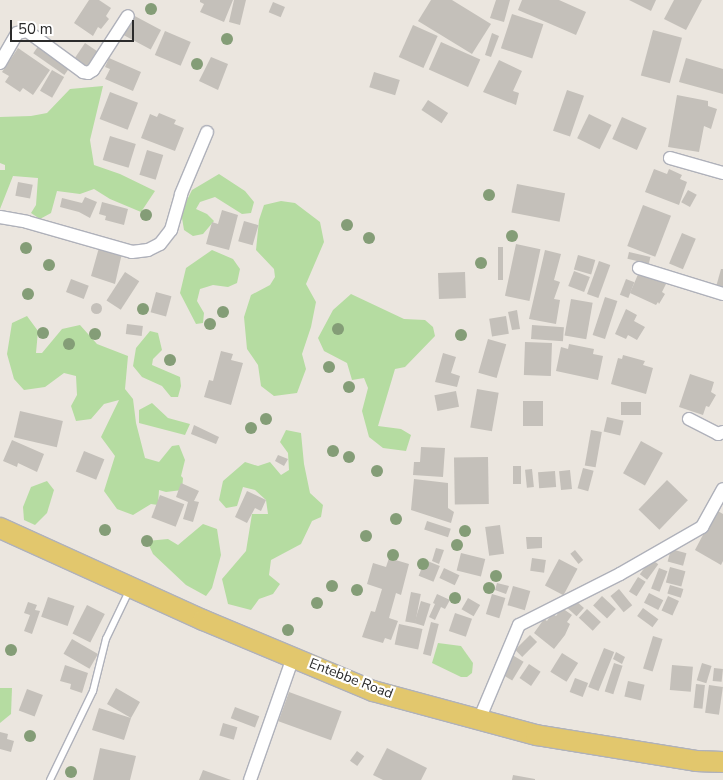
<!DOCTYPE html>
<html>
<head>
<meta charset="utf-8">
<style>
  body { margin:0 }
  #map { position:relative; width:723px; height:780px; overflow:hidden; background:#ebe6df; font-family:"Nunito Sans",sans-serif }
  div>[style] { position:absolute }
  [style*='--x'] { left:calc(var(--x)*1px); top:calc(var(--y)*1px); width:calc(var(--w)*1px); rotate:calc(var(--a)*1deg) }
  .green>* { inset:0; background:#b5dca1 }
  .building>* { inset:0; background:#c4c0ba; transform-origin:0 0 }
  .round { border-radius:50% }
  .roads { filter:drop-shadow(1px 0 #afb1ba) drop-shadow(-1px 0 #afb1ba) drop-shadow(0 1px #afb1ba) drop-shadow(0 -1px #afb1ba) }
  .lane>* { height:6px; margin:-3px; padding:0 3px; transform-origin:3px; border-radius:3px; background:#fff }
  .street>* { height:12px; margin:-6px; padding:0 6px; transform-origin:6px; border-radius:6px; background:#fff }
  .primary>* { height:20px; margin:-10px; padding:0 10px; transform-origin:10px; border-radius:10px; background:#e2c76d }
  .trees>* { width:12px; height:12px; margin:-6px; border-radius:50%; background:#849d77 }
  span { translate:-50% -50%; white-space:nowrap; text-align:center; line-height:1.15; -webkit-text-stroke:4.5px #fff; paint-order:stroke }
  .street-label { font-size:14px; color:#2b2b2b }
  .scale { position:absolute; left:10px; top:20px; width:124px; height:22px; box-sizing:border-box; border:2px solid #2b2b2b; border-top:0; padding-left:6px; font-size:15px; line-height:18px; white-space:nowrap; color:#2b2b2b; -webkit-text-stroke:4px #fff; paint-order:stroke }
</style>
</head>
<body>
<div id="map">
  <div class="green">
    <i style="clip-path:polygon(103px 86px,90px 140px,94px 165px,120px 174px,155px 191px,141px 212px,110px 199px,94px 189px,80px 194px,57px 191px,51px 213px,40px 219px,31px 213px,36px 205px,38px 178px,13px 176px,0 209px,0 170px,5px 170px,5px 165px,0 163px,0 117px,31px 116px,47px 113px,70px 89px)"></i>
    <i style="clip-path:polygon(219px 174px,245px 191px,254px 202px,251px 213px,242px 214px,215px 197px,200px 202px,196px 209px,207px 214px,214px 221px,203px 234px,193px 236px,184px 230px,181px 212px,192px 190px)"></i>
    <i style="clip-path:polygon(281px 201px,295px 203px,320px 222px,324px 242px,306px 284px,316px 302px,311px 327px,302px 354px,306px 369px,297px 393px,274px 396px,261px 386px,258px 365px,247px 349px,244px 317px,251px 295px,270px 285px,275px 277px,274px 269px,256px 250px,259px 220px,264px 205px)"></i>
    <i style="clip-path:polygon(212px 250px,233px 259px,240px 269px,237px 283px,228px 287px,213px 285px,200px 289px,197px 301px,204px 313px,203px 323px,196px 324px,180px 293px,186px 268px)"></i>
    <i style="clip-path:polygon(351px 294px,404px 319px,425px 320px,433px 327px,435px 336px,405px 367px,395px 369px,378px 426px,401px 429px,411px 435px,406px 451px,383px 448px,369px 437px,362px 411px,368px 388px,364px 378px,352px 380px,347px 363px,324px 351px,318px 338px,333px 310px)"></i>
    <i style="clip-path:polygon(27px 316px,38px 331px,36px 353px,42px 353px,62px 329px,80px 325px,97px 344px,128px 356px,125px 389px,133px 399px,136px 423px,145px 458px,159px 462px,172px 446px,179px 445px,185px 460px,181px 476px,183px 478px,182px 490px,166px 492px,159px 490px,158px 505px,151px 504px,133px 515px,117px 509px,104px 491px,115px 456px,101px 437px,119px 400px,104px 404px,91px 419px,76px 421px,71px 406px,77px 395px,76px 376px,64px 373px,45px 387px,24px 390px,14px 379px,7px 354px,12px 323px)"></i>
    <i style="clip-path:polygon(150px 331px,158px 333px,162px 350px,153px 359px,152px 365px,180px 377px,181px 386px,178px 397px,171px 397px,162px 386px,142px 377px,133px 366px,136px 348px)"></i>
    <i style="clip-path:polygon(152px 403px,168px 418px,190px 424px,185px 435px,139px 423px,139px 410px)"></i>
    <i style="clip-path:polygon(286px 430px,301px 433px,304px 464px,310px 493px,323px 505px,321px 517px,312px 521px,301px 544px,271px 560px,269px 575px,280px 584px,273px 594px,259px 599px,251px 610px,228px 604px,222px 579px,246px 551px,252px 514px,268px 514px,266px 500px,255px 490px,243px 487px,237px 506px,226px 508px,219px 500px,223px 481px,245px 462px,258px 466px,270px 462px,281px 475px,289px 470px,288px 453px,280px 442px)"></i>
    <i style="clip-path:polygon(47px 481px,54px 490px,47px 513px,35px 525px,24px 520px,23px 507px,31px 487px)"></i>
    <i style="clip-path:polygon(203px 524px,217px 529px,221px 555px,212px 588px,206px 596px,186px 585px,153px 554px,147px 541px,168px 539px,178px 545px)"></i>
    <i style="clip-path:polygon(438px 643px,461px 646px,473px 663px,472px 673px,467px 677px,461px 677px,432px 663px)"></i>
    <i style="clip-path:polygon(0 688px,12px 688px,11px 714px,0 723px)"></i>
  </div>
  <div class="building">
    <i style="clip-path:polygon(89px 0,99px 0,111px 8px,106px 16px,109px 19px,101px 29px,98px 27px,93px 36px,74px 23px)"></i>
    <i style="clip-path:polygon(200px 0,233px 0,224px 22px,200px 12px,204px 4px,200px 2px)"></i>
    <i style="clip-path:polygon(234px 0,246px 0,240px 25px,229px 22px)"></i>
    <i style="clip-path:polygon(431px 0,452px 0,491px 24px,472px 54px,418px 21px)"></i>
    <i style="clip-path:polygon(496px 0,510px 0,504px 22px,490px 18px)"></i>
    <i style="clip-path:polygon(522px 0,559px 0,586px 12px,576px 35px,518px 10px)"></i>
    <i style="clip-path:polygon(629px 0,656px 0,651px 11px)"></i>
    <i style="clip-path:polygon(674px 0,702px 0,686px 30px,664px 19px)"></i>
    <i style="left:273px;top:2px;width:13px;height:11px;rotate:23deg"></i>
    <i style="left:131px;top:14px;width:34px;height:22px;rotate:28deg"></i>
    <i style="left:512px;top:14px;width:33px;height:36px;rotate:18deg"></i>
    <i style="left:413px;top:25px;width:27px;height:35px;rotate:24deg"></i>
    <i style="left:653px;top:30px;width:30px;height:47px;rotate:15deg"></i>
    <i style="left:165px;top:31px;width:28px;height:26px;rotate:23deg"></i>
    <i style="clip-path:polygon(492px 33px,499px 36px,491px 57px,485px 55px)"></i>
    <i style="left:441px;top:42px;width:43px;height:30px;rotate:24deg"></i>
    <i style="left:85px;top:43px;width:18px;height:19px;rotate:34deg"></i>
    <i style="left:39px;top:45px;width:38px;height:10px;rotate:35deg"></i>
    <i style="clip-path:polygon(18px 48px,50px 70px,33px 95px,23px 88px,20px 92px,5px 82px,9px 76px,2px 72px)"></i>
    <i style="clip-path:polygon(211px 57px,228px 64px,218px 90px,199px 81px)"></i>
    <i style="clip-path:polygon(109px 58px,141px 72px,133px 91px,105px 79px,110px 69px,105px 67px)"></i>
    <i style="clip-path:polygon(686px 58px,723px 69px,723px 94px,679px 82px)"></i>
    <i style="clip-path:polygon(499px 60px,522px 71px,513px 91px,519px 93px,516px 105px,483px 92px)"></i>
    <i style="left:52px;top:70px;width:14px;height:24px;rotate:30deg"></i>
    <i style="left:374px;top:72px;width:27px;height:16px;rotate:17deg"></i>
    <i style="left:567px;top:90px;width:18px;height:43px;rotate:19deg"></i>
    <i style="left:110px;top:92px;width:30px;height:29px;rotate:21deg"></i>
    <i style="clip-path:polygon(677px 95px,708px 101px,708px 106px,717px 109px,711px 129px,704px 126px,699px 152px,668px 147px)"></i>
    <i style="left:428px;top:100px;width:24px;height:12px;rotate:33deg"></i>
    <i style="clip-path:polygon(159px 113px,176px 120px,174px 124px,184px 128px,175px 151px,141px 138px,150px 114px,157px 117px)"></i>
    <i style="left:589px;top:114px;width:25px;height:27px;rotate:26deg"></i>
    <i style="left:622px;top:117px;width:27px;height:24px;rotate:24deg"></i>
    <i style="left:110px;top:136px;width:27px;height:25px;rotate:17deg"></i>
    <i style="left:147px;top:150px;width:17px;height:26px;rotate:17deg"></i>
    <i style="clip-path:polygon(654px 169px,667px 174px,669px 169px,682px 175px,680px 179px,687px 182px,679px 205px,645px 192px)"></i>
    <i style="left:18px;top:182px;width:15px;height:14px;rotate:11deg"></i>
    <i style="left:517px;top:184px;width:49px;height:29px;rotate:11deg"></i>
    <i style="left:688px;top:190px;width:10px;height:14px;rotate:29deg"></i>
    <i style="clip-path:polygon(85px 197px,97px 202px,90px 218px,79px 212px,60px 207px,62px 198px,82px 203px)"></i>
    <i style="clip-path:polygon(102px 202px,128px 209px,124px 225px,105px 220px,106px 216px,99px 214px)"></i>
    <i style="left:643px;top:205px;width:30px;height:44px;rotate:21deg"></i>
    <i style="clip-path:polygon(222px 210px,238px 215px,229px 250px,206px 244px,212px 222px,218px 224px)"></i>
    <i style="left:244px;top:221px;width:15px;height:21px;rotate:16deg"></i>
    <i style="left:682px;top:233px;width:15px;height:33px;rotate:23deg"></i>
    <i style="clip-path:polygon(100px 244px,122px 253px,115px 284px,91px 276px)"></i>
    <i style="left:516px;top:244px;width:25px;height:53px;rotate:12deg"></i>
    <i style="left:498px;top:247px;width:5px;height:33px"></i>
    <i style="clip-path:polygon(545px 250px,561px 254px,554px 280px,560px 282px,554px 299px,560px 300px,556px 324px,529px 319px)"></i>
    <i style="left:629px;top:252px;width:22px;height:7px;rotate:13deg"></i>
    <i style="left:578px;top:255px;width:18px;height:15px;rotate:16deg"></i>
    <i style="left:599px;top:261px;width:12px;height:35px;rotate:20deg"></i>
    <i style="clip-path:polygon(721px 269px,723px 269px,723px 289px,716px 287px)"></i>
    <i style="left:574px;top:271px;width:17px;height:16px;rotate:21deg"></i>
    <i style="left:125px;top:272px;width:17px;height:34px;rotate:33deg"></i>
    <i style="left:465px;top:272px;width:26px;height:27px;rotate:88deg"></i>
    <i style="clip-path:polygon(639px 272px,666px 284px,662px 292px,665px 294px,659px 304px,658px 302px,656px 305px,630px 293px)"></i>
    <i style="left:71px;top:279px;width:19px;height:14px;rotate:21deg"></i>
    <i style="left:626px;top:279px;width:9px;height:17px;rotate:21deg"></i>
    <i style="left:156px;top:292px;width:16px;height:21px;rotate:15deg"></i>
    <i style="left:605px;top:297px;width:13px;height:40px;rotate:18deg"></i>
    <i style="left:571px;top:299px;width:22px;height:37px;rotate:10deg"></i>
    <i class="round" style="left:90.5px;top:302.5px;width:11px;height:11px"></i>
    <i style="clip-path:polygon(626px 309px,637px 315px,634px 321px,645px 327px,637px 340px,628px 335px,626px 339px,615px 334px)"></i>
    <i style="clip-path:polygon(517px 310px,520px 329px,512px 330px,508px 312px)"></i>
    <i style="left:506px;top:316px;width:18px;height:17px;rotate:81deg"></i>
    <i style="left:127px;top:324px;width:16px;height:10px;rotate:7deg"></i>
    <i style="left:532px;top:325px;width:32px;height:14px;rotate:4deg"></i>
    <i style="left:488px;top:339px;width:19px;height:35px;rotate:16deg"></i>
    <i style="left:525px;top:342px;width:27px;height:33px;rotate:2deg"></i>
    <i style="clip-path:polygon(569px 344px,594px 349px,593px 354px,603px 356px,598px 380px,556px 371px,561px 347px,568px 349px)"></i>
    <i style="clip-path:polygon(221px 351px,233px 354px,231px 360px,243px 363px,231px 405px,204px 397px,209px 380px,213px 381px)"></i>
    <i style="clip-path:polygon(443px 353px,456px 357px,451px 373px,460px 376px,457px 387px,435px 382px)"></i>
    <i style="clip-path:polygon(623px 355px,645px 361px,643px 365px,653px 368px,646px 394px,611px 384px,618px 358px,622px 359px)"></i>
    <i style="clip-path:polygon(690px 374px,714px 382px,711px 392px,716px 395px,709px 407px,706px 406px,703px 415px,679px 407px)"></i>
    <i style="left:477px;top:389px;width:22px;height:39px;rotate:10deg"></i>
    <i style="left:456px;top:391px;width:16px;height:22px;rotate:79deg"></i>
    <i style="left:523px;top:401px;width:20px;height:25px"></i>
    <i style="left:621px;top:402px;width:20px;height:13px"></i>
    <i style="left:20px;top:411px;width:44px;height:27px;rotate:13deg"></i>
    <i style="left:607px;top:417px;width:17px;height:15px;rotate:13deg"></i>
    <i style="clip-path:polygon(194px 425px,219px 437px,216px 444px,191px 434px)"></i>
    <i style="left:591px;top:430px;width:11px;height:36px;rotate:10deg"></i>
    <i style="clip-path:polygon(12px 440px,44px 454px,37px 472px,18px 463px,17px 467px,3px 461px)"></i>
    <i style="left:641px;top:441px;width:25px;height:37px;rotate:29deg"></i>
    <i style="clip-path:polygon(421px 447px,445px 448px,443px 477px,413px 475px,414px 462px,420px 462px)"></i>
    <i style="left:84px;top:451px;width:22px;height:22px;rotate:22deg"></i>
    <i style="clip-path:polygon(278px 455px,288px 459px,284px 466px,275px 461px)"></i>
    <i style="left:488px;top:457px;width:47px;height:34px;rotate:89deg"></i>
    <i style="left:513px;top:466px;width:8px;height:18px"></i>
    <i style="left:583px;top:468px;width:11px;height:21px;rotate:15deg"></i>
    <i style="left:532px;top:469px;width:18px;height:7px;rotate:84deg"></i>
    <i style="left:570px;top:470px;width:19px;height:11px;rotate:84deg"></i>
    <i style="left:555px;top:471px;width:16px;height:17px;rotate:86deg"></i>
    <i style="clip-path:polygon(414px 479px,448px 483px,448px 508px,454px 512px,451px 523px,411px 510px)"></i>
    <i style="left:667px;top:480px;width:29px;height:41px;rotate:44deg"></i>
    <i style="clip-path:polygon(181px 483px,199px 491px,194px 501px,199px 502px,193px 522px,183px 519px,188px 502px,176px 497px)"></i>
    <i style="clip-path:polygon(247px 491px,266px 500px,261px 511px,255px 508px,247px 523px,235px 517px)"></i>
    <i style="left:160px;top:495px;width:26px;height:24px;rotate:21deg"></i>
    <i style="clip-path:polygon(716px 510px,723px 514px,723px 561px,721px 565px,695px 550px)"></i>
    <i style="left:427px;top:521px;width:25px;height:9px;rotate:18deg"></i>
    <i style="left:500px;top:525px;width:29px;height:15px;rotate:82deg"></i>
    <i style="clip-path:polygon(526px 537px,542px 537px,542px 548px,527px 549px)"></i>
    <i style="clip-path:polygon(436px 548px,444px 550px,439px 564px,432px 561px)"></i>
    <i style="left:671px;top:549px;width:16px;height:13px;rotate:15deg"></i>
    <i style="left:575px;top:550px;width:13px;height:6px;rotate:51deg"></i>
    <i style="left:461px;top:553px;width:25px;height:18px;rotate:14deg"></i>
    <i style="clip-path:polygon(389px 558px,409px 564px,401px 595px,396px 593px,389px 618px,398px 621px,391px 640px,385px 638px,383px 643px,362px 637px,371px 611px,375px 612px,382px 589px,367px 584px,373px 563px,386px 567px)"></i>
    <i style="left:532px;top:558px;width:14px;height:13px;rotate:8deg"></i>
    <i style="left:559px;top:559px;width:21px;height:30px;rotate:28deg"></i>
    <i style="left:651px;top:559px;width:9px;height:19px;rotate:36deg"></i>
    <i style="left:425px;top:560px;width:16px;height:17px;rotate:22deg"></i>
    <i style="left:670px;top:567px;width:16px;height:16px;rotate:15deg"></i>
    <i style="left:444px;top:568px;width:17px;height:11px;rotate:25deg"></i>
    <i style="left:659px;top:568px;width:9px;height:22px;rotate:21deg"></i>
    <i style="left:638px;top:577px;width:9px;height:17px;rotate:32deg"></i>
    <i style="clip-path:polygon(497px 583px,509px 586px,506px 594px,495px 590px)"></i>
    <i style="left:670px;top:585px;width:14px;height:9px;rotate:17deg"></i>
    <i style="left:513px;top:586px;width:18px;height:20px;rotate:16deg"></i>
    <i style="left:619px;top:589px;width:21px;height:11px;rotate:51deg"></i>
    <i style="left:411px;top:592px;width:10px;height:30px;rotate:11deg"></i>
    <i style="left:649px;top:593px;width:16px;height:11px;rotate:27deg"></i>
    <i style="clip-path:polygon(437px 594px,450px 600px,445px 609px,441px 607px,435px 620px,429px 617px,435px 604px,433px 603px)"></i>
    <i style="left:492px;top:594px;width:14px;height:21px;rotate:17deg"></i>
    <i style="left:602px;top:596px;width:19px;height:13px;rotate:43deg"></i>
    <i style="left:668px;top:596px;width:12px;height:16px;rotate:24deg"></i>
    <i style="left:48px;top:597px;width:28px;height:21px;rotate:19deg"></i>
    <i style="left:468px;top:598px;width:14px;height:13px;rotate:30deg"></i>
    <i style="left:575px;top:600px;width:12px;height:11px;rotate:42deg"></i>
    <i style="left:421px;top:601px;width:10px;height:23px;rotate:17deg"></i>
    <i style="clip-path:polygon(28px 602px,37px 605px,35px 610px,40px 611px,32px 634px,24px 631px,30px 615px,24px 613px)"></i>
    <i style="left:87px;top:605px;width:20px;height:32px;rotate:27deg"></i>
    <i style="clip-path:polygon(562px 608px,572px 615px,567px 622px,570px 624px,565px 635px,554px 649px,534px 633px,544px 619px,547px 621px,552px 613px,556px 616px)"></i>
    <i style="left:643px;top:608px;width:19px;height:10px;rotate:36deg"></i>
    <i style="left:587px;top:609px;width:19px;height:12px;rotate:43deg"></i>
    <i style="left:455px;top:613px;width:18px;height:19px;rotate:19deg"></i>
    <i style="left:431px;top:622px;width:8px;height:33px;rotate:14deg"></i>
    <i style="left:399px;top:624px;width:24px;height:21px;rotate:12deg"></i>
    <i style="left:530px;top:635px;width:10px;height:21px;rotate:45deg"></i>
    <i style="left:653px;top:636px;width:10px;height:34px;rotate:17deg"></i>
    <i style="left:72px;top:639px;width:30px;height:17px;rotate:30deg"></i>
    <i style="left:604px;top:648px;width:11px;height:42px;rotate:22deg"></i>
    <i style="clip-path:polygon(616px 652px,625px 657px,622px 664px,613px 659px)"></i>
    <i style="left:509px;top:653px;width:17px;height:22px;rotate:31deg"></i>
    <i style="left:562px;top:653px;width:19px;height:22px;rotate:32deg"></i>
    <i style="left:614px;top:663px;width:9px;height:30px;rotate:18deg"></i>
    <i style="left:702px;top:663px;width:10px;height:18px;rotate:17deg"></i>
    <i style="left:529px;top:664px;width:14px;height:17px;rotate:34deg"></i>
    <i style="clip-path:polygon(65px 665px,88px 673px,82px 693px,70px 689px,71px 684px,60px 681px)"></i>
    <i style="left:672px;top:665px;width:21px;height:25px;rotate:5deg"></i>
    <i style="left:714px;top:668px;width:9px;height:13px;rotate:6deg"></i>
    <i style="left:575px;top:678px;width:14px;height:15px;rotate:21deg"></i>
    <i style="left:628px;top:681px;width:17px;height:16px;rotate:13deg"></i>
    <i style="left:696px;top:684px;width:9px;height:24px;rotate:6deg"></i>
    <i style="left:709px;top:685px;width:14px;height:28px;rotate:8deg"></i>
    <i style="clip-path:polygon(116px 688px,140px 702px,131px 718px,124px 740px,92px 730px,99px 708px,131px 718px,107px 704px)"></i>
    <i style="left:27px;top:689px;width:17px;height:23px;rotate:21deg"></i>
    <i style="left:289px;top:692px;width:56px;height:31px;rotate:20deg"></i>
    <i style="left:235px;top:707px;width:26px;height:12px;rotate:21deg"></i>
    <i style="left:223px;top:723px;width:15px;height:13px;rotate:16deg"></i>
    <i style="clip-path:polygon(0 732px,8px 734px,7px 739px,14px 741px,11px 752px,0 749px)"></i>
    <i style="clip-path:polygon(100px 748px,136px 756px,130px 780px,93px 780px)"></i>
    <i style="clip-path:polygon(387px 748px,427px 768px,421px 780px,383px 780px,373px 775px)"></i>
    <i style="left:357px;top:751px;width:9px;height:12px;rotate:36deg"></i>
    <i style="clip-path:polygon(203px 770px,231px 780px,199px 780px)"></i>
    <i style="clip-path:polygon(513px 775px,535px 779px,535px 780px,512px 780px)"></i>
  </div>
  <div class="roads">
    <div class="lane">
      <i style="--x:50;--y:780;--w:99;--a:-64.2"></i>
      <i style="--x:93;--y:691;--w:54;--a:-76"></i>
      <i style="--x:106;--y:639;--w:53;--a:-64.4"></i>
    </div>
    <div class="street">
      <i style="--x:0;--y:63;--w:34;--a:-60"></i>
      <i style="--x:17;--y:33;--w:10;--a:-11"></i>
      <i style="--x:27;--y:31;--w:69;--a:36.2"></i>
      <i style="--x:83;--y:72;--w:5;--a:11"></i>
      <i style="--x:88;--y:73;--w:6;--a:-31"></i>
      <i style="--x:93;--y:70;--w:64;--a:-57.1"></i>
      <i style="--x:670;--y:158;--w:55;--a:15.8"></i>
      <i style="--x:0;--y:217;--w:27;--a:10"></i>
      <i style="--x:27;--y:222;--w:109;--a:15.9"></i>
      <i style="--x:132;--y:252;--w:16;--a:-7"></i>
      <i style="--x:148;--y:250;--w:13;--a:-27"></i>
      <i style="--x:160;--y:244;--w:18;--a:-52"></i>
      <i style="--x:171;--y:230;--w:37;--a:-74"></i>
      <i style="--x:181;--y:194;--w:67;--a:-67.2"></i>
      <i style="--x:639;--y:268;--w:88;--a:17.2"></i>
      <i style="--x:689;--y:419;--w:33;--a:27"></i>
      <i style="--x:718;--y:434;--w:5;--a:-22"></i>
      <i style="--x:479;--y:720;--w:103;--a:-67.2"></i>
      <i style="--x:519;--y:625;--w:113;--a:-26.8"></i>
      <i style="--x:620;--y:574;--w:95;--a:-29.8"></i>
      <i style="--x:702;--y:527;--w:43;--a:-61.1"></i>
      <i style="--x:250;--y:780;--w:130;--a:-70.7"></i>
    </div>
    <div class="primary">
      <i style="--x:0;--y:528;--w:223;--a:24.4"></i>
      <i style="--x:203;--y:620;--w:184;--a:22.7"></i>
      <i style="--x:373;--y:691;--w:169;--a:15.1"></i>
      <i style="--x:536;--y:735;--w:162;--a:9.2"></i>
      <i style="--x:696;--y:761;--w:27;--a:2"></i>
    </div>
  </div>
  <div class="trees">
    <i style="left:151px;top:9px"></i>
    <i style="left:227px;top:39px"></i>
    <i style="left:197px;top:64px"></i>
    <i style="left:489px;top:195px"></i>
    <i style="left:146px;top:215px"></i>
    <i style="left:347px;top:225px"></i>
    <i style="left:512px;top:236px"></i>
    <i style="left:369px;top:238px"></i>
    <i style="left:26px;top:248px"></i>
    <i style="left:481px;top:263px"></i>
    <i style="left:49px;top:265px"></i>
    <i style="left:28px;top:294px"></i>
    <i style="left:143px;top:309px"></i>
    <i style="left:223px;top:312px"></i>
    <i style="left:210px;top:324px"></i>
    <i style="left:338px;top:329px"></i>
    <i style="left:43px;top:333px"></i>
    <i style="left:95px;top:334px"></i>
    <i style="left:461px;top:335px"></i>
    <i style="left:69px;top:344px"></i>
    <i style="left:170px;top:360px"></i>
    <i style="left:329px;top:367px"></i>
    <i style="left:349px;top:387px"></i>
    <i style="left:266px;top:419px"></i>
    <i style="left:251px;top:428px"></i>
    <i style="left:333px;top:451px"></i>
    <i style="left:349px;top:457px"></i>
    <i style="left:377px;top:471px"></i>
    <i style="left:396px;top:519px"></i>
    <i style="left:105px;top:530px"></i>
    <i style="left:465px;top:531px"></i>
    <i style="left:366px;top:536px"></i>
    <i style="left:147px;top:541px"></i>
    <i style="left:457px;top:545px"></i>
    <i style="left:393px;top:555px"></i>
    <i style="left:423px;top:564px"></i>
    <i style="left:496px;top:576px"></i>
    <i style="left:332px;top:586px"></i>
    <i style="left:489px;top:588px"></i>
    <i style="left:357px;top:590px"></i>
    <i style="left:455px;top:598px"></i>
    <i style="left:317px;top:603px"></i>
    <i style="left:288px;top:630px"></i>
    <i style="left:11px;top:650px"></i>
    <i style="left:30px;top:736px"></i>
    <i style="left:71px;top:772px"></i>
  </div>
  <div class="street-label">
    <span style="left:351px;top:679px;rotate:21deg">Entebbe Road</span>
  </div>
  <div class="scale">50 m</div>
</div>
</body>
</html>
